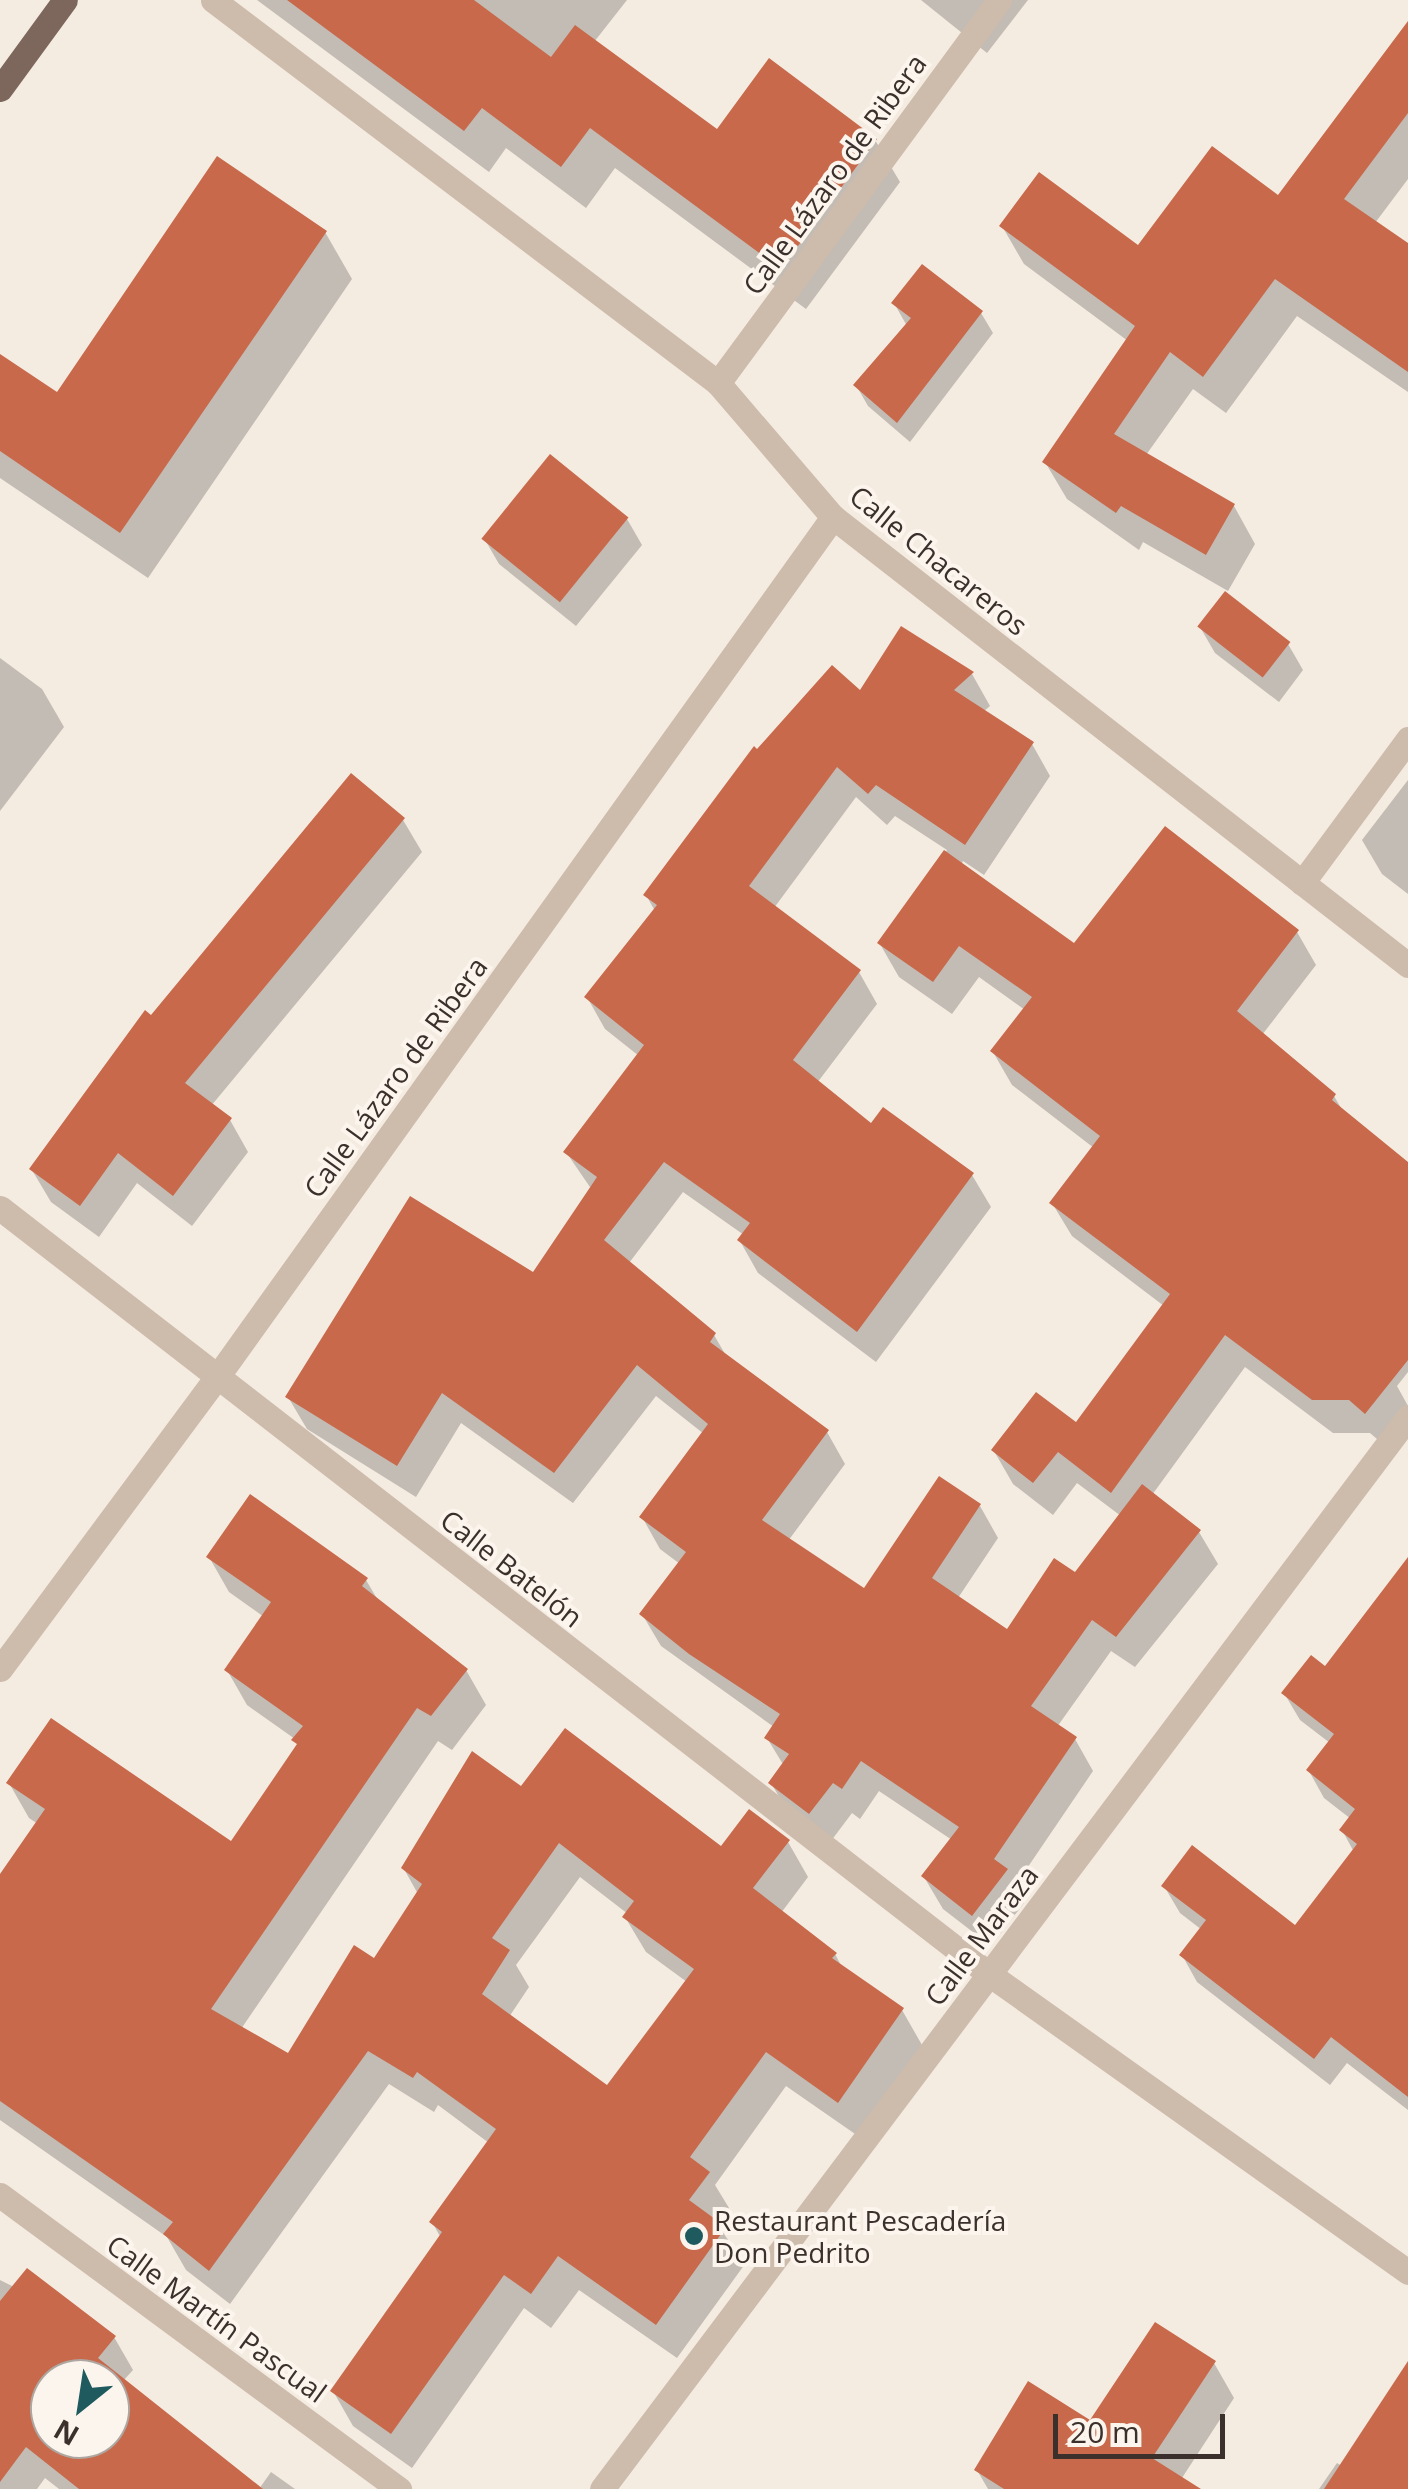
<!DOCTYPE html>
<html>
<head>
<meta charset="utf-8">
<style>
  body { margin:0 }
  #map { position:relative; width:1408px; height:2489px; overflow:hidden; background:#f4ebe1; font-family:"Open Sans",sans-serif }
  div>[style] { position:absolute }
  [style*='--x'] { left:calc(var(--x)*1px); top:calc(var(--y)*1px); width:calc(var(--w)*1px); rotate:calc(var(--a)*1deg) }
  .shadow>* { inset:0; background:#0003 }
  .building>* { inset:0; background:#c8694b; transform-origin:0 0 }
  .minor>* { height:25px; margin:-12.5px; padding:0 12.5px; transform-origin:12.5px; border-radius:12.5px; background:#cdbbac }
  .major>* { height:25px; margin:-12.5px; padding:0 12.5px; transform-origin:12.5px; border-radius:12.5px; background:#7d675c }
  .dots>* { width:28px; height:28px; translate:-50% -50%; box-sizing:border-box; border:5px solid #fbf5ee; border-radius:50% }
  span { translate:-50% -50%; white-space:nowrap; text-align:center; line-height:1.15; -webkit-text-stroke:8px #fbf5ee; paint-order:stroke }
  .street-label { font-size:28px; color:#3b302b }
  .poi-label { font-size:28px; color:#3b302b }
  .left { translate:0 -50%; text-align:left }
  .north { position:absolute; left:30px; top:2359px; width:100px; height:100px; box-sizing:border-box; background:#fbf5ee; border:2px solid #aea6a0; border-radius:50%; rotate:210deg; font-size:28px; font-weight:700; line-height:40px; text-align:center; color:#3b302b }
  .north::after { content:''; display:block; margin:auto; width:35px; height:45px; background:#1f5a5e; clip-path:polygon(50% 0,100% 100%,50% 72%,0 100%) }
  .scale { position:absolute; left:1053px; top:2414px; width:172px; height:45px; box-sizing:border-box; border:5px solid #3b302b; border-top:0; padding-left:12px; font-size:30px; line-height:35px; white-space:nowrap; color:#3b302b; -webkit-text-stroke:8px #fbf5ee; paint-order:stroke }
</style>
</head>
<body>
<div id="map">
  <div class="shadow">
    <i style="clip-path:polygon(257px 0,627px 0,594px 42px,717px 132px,875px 140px,900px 182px,806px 309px,615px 168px,586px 208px,506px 148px,489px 172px)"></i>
    <i style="clip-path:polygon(921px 0,1028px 0,987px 53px)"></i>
    <i style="clip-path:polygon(1408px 25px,1408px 179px,1375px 223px,1408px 246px,1408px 392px,1297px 316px,1226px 413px,1193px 389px,1146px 455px,1234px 506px,1255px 544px,1228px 591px,1143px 542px,1139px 550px,1067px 499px,1045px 462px,1128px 341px,1024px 264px,1002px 226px,1139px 248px,1279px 198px)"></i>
    <i style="clip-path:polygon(325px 232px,352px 279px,148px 578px,0 478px,0 357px,57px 395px)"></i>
    <i style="clip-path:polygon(894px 303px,981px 313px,993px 333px,910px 442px,868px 406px,856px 385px,907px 326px)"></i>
    <i style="clip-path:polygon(627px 519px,642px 545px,576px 626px,499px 564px,484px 538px)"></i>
    <i style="clip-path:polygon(1200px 627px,1288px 644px,1303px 670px,1279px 702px,1215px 653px)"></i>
    <i style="clip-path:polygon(evenodd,902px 629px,972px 674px,990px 706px,983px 712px,1032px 744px,1050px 776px,984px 875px,963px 861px,961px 865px,1074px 947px,1297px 932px,1316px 965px,1262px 1035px,1334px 1096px,1344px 1113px,1408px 1165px,1408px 1372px,1397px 1386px,1408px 1406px,1384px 1445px,1370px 1433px,1333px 1433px,1245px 1367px,1152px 1495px,1199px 1532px,1218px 1564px,1135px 1667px,1111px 1651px,1057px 1727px,1075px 1739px,1093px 1771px,1015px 1886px,1024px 1903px,991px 1946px,943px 1909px,924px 1877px,952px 1840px,879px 1791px,860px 1819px,852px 1813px,828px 1845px,790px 1815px,771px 1783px,784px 1766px,767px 1738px,774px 1727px,661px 1646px,642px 1614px,680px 1564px,660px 1549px,642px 1517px,704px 1434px,656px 1396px,573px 1503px,461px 1423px,416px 1497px,307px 1429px,288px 1397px,534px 1275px,592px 1190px,566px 1152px,639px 1056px,605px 1029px,587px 997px,655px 911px,646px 895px,758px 752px,861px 694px,902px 629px,856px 797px,887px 825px,895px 816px,947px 850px,880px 944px,899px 977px,952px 1014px,979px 977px,1025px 1010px,993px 1052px,1012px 1085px,1094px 1148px,1052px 1203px,1072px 1236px,1164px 1306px,1077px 1426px,994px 1451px,1013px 1484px,1053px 1515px,1077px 1483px,1121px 1516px,1075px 1575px,1008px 1632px,958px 1598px,998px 1538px,980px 1506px,865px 1591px,788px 1541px,845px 1464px,827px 1432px,728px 1359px,714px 1335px,629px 1263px,683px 1192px,744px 1235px,740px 1241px,758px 1273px,876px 1362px,991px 1207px,972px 1175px,872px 1127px,817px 1083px,877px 1004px,859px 972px,774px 908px,856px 797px)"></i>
    <i style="clip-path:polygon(0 658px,42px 689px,64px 727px,0 811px)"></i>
    <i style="clip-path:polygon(1408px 780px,1408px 894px,1382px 874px,1362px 840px)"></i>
    <i style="clip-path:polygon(403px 820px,422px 852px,211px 1106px,230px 1120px,248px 1152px,192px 1226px,137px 1183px,99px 1237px,51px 1202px,32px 1170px,151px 1018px)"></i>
    <i style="clip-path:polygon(evenodd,209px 1557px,366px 1580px,379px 1602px,466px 1670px,486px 1705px,452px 1750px,438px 1741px,241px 2029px,289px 2057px,375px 1961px,418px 1894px,404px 1869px,522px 1789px,722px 1850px,788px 1842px,808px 1877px,781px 1913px,835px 1954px,843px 1969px,902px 2010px,922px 2045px,858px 2136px,786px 2086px,715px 2185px,729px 2208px,717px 2224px,745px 2264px,677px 2358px,579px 2290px,551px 2328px,524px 2308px,412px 2468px,353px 2426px,333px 2391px,441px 2238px,432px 2222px,489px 2143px,438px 2105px,434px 2112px,389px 2084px,230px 2304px,186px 2270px,167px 2237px,0 2120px,0 1879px,38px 1824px,29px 1818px,9px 1783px,231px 1845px,298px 1747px,295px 1739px,247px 1705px,227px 1670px,264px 1617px,229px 1592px,209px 1557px,580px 1877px,628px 1914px,625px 1917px,646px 1952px,687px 1982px,607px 2089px,509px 2017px,529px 1987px,516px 1965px,580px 1877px)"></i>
    <i style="clip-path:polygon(1408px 1574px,1408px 2110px,1347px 2063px,1330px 2085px,1197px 1982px,1182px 1955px,1202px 1930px,1180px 1913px,1164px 1886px,1296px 1928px,1354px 1852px,1342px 1830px,1351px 1819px,1324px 1798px,1309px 1771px,1330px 1743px,1300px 1720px,1284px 1693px,1326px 1670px)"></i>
    <i style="clip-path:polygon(evenodd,0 2280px,114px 2337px,133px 2370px,123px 2381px,259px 2489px,59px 2489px,45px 2478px,37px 2489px,0 2489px,0 2280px,50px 2379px,110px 2379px,110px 2439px,50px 2439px,50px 2379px)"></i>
    <i style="clip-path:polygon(1214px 2363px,1234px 2398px,1180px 2481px,1184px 2489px,988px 2489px,977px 2470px,1091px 2424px)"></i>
    <i style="clip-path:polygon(1408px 2366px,1408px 2489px,1319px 2489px,1337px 2463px,1342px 2466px)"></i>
    <i style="clip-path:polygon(271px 2472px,295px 2489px,259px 2489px)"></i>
  </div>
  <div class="building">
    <i style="clip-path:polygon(287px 0,474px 0,551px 57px,575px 25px,717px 129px,769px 58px,877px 139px,781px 269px,590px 128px,561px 167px,482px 108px,464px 131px)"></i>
    <i style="clip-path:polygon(1408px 21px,1408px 113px,1344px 199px,1408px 243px,1408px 372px,1275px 279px,1203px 377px,1170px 352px,1114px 434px,1235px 504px,1206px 555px,1121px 506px,1116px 513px,1042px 462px,1135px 326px,999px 226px,1039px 172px,1138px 245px,1212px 146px,1278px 195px)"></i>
    <i style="clip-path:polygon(217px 156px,327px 231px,120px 533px,0 451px,0 354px,57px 392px)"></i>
    <i style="clip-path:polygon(922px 264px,983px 311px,897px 423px,853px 385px,911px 318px,891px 303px)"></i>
    <i style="left:550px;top:454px;width:101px;height:109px;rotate:39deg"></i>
    <i style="left:1225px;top:591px;width:83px;height:45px;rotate:38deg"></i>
    <i style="clip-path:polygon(901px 626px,974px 672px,954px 690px,1034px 742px,965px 845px,876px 785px,868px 794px,837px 767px,749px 886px,861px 970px,793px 1060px,871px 1123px,883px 1107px,974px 1173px,857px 1332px,737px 1240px,750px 1223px,664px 1162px,604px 1240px,716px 1333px,710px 1342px,829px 1430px,762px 1520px,864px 1588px,939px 1476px,981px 1504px,932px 1578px,1007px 1629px,1054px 1558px,1075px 1572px,1142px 1484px,1201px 1530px,1116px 1637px,1092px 1620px,1031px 1706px,1077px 1737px,994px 1859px,1008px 1869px,972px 1916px,921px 1876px,959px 1827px,861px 1761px,842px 1789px,833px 1783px,809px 1814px,768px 1783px,789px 1754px,764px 1738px,780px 1714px,689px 1654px,639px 1614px,686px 1552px,639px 1517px,708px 1424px,637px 1365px,554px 1473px,442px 1393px,397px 1466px,285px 1397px,410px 1196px,533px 1272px,597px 1177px,563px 1152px,644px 1045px,584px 997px,657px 905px,643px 895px,754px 746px,757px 749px,832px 665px,860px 690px)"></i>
    <i style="clip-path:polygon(351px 773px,405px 818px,185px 1083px,232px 1118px,173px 1196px,118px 1153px,80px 1206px,29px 1169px,145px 1010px,151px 1015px)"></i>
    <i style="clip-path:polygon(1165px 826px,1299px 930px,1237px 1011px,1336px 1094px,1332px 1100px,1408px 1162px,1408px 1360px,1365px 1414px,1349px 1400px,1312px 1400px,1225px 1335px,1111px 1493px,1058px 1452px,1033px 1483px,991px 1450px,1036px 1392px,1076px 1422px,1170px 1294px,1049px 1203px,1100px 1136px,990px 1051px,1032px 997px,959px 946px,933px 982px,877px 943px,944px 850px,1074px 943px)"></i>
    <i style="clip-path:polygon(evenodd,250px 1494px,368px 1578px,362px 1586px,468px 1669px,431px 1716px,417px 1708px,211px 2009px,288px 2053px,354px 1945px,374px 1958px,422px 1884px,401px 1868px,472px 1751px,521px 1786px,565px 1728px,721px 1846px,749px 1809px,790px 1840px,753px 1888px,837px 1953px,832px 1958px,904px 2008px,838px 2103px,766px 2052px,690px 2157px,710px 2172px,689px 2200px,726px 2227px,656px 2325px,558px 2256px,531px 2294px,504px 2275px,391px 2434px,330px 2391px,442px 2232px,429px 2222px,496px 2129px,417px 2072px,413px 2078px,368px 2051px,209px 2271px,163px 2234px,173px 2222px,0 2101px,0 1874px,45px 1809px,6px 1783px,51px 1718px,231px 1841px,297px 1744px,291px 1740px,303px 1726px,224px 1670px,271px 1602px,206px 1557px,250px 1494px,559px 1843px,634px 1901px,622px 1917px,694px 1969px,607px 2085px,482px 1994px,510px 1950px,492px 1938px,559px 1843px)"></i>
    <i style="clip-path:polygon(1408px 1557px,1408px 2097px,1331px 2037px,1314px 2059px,1179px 1955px,1206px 1920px,1161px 1886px,1192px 1845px,1295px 1925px,1357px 1844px,1339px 1830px,1355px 1809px,1306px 1770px,1334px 1734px,1281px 1693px,1311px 1655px,1325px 1666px)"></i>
    <i style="clip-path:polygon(evenodd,27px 2268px,116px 2336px,98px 2358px,263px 2489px,79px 2489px,26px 2447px,0 2482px,0 2301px,27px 2268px,50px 2379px,110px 2379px,110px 2439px,50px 2439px,50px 2379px)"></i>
    <i style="clip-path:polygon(1155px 2322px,1216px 2361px,1152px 2458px,1201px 2489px,1004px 2489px,974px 2470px,1028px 2381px,1090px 2420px)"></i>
    <i style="clip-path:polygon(1408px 2361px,1408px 2489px,1324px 2489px)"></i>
  </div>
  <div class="minor">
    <i style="--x:213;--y:0;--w:634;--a:37.18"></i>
    <i style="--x:718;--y:383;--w:177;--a:49.4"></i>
    <i style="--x:833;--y:517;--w:729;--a:37.92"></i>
    <i style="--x:718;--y:383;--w:475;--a:-53.7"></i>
    <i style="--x:1302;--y:883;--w:179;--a:-53.6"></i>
    <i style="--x:0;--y:1208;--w:1251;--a:37.76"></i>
    <i style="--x:989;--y:1974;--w:514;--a:35.42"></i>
    <i style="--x:0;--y:1669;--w:364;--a:-53.4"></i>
    <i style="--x:217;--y:1377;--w:1058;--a:-54.39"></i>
    <i style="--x:0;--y:2195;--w:496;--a:36.4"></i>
    <i style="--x:602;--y:2489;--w:1341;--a:-53.06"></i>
  </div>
  <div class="major">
    <i style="--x:0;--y:89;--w:110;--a:-53.9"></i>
  </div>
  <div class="dots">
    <i style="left:694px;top:2236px;background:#1f5a5e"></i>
  </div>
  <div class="street-label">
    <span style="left:834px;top:174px;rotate:-54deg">Calle Lázaro de Ribera</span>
    <span style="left:939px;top:560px;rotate:39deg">Calle Chacareros</span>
    <span style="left:395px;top:1077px;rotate:-54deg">Calle Lázaro de Ribera</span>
    <span style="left:512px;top:1568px;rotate:38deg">Calle Batelón</span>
    <span style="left:981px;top:1935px;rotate:-53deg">Calle Maraza</span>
    <span style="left:217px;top:2318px;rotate:36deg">Calle Martín Pascual</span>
  </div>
  <div class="poi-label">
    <span class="left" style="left:714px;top:2236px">Restaurant Pescadería<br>Don Pedrito</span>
  </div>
  <div class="north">N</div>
  <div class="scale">20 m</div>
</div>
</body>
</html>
